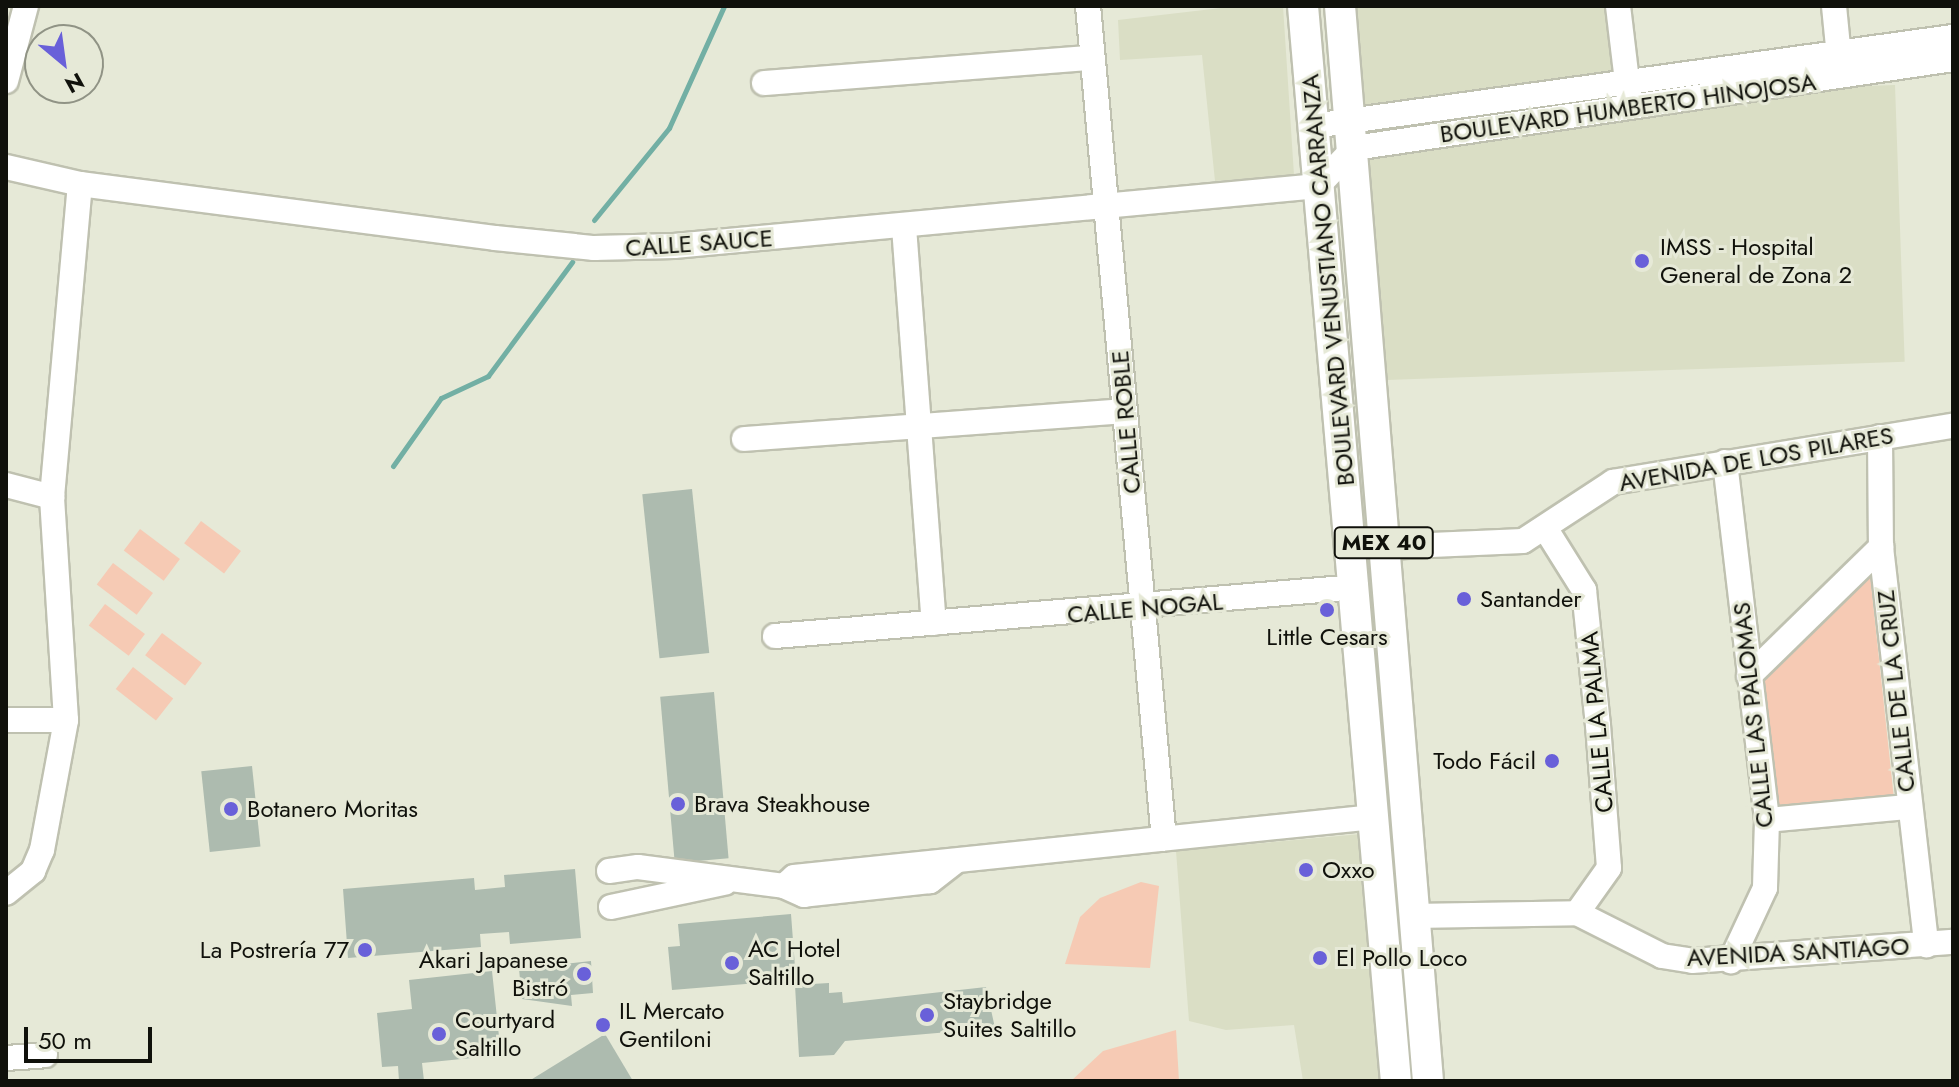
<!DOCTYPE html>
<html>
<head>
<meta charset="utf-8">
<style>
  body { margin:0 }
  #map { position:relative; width:1959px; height:1087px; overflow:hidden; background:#e6e9d7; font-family:Jost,sans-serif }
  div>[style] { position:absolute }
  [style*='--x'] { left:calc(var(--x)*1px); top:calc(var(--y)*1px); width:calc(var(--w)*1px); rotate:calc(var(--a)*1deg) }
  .built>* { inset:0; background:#dadec5; transform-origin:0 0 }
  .green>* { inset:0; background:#f6cab4; transform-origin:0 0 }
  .stream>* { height:5px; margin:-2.5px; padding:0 2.5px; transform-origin:2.5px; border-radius:2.5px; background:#72afa4 }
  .building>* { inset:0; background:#adbbaf; transform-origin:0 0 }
  .roads { filter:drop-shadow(2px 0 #bfc1b0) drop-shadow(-2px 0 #bfc1b0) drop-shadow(0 2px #bfc1b0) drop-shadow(0 -2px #bfc1b0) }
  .minor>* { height:24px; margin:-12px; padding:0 12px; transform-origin:12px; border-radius:12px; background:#fff }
  .major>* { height:30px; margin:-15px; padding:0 15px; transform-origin:15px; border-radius:15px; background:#fff }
  .dots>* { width:22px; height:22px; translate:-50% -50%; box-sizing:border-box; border:4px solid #e6e9d7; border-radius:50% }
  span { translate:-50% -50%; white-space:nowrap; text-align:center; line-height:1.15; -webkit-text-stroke:6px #e6e9d7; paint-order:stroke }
  .shield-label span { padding:2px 6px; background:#e6e9d7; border:2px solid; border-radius:6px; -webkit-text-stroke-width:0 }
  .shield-label { font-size:22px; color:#10110b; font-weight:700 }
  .street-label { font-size:24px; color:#10110b }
  .poi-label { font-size:24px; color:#10110b }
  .left { translate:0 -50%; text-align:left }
  .right { translate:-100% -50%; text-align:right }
  .frame { position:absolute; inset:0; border:8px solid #10110b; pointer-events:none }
  .north { position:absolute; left:24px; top:24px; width:80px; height:80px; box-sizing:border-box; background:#e6e9d7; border:2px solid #909385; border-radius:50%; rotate:151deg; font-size:22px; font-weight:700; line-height:32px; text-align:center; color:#10110b }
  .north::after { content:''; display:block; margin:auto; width:28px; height:36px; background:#6960d9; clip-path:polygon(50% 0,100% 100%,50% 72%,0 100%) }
  .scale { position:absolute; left:24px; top:1027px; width:128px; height:36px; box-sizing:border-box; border:4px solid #10110b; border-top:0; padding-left:10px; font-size:24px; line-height:28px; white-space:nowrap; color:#10110b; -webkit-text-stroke:6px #e6e9d7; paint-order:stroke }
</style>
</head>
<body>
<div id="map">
  <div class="built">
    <i style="clip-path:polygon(1238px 6px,1283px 6px,1294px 175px,1215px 181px,1202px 55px,1120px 60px,1118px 20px)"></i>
    <i style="clip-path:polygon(1354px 6px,1606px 6px,1617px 70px,1362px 107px)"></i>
    <i style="left:1895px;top:85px;width:277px;height:532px;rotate:88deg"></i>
    <i style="clip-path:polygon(1361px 834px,1379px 1081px,1303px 1081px,1294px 1025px,1226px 1030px,1189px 1021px,1176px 851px)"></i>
  </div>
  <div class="green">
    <i style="left:201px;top:521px;width:50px;height:28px;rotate:37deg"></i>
    <i style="left:140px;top:529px;width:50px;height:27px;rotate:37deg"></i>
    <i style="left:113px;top:563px;width:50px;height:27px;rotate:37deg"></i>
    <i style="clip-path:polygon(1870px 575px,1894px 799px,1772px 808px,1762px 682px)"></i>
    <i style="left:105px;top:604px;width:50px;height:27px;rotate:37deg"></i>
    <i style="left:162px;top:633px;width:50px;height:28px;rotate:37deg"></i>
    <i style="left:133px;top:667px;width:51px;height:28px;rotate:38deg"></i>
    <i style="clip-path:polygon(1141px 882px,1159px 886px,1150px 968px,1065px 964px,1080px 917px,1100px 898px)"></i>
    <i style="clip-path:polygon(1176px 1030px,1179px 1081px,1071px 1081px,1103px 1051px)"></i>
  </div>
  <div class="stream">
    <i style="--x:594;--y:220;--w:119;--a:-50.8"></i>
    <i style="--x:669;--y:128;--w:134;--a:-65.7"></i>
    <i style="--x:393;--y:466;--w:83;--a:-54.8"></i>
    <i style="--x:441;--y:398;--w:52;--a:-25.1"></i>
    <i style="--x:488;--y:376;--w:142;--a:-53.6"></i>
  </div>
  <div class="building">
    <i style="left:692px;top:489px;width:165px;height:50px;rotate:84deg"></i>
    <i style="left:714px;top:692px;width:167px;height:54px;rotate:85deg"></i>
    <i style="left:252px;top:766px;width:81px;height:51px;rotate:84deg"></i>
    <i style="clip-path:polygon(575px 869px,581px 938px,510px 944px,509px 932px,480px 934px,481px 947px,348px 958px,343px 889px,474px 878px,475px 890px,505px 887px,504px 875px)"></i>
    <i style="clip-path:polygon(791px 914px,796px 980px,672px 990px,668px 947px,680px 946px,678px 924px)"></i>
    <i style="clip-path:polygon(591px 961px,593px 993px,571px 995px,572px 1006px,522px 999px,519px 969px)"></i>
    <i style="clip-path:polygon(492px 971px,501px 1055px,422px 1063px,424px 1081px,399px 1081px,398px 1066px,382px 1067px,377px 1013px,412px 1009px,409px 980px)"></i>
    <i style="clip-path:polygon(829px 983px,829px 993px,842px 992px,843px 1003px,986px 987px,995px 1028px,845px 1041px,834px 1055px,799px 1057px,795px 985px)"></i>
    <i style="clip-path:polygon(605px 1034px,633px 1081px,529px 1081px)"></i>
  </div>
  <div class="roads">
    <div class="minor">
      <i style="--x:1088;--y:6;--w:836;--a:84.79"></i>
      <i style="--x:1618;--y:6;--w:93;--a:83.2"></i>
      <i style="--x:1834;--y:6;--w:61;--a:84.4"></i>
      <i style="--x:6;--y:81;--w:78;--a:-75.1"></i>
      <i style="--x:764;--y:83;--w:329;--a:-4.4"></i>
      <i style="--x:1313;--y:126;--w:646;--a:-7.92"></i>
      <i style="--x:6;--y:167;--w:76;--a:12.9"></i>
      <i style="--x:80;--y:184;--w:418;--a:7.4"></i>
      <i style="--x:495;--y:238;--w:100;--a:5.8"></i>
      <i style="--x:594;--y:248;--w:80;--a:-1.4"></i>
      <i style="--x:674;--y:246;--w:647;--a:-5.32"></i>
      <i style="--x:1318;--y:186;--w:52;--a:-46.5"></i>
      <i style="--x:1354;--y:148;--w:606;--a:-8.45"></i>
      <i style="--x:904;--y:227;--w:397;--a:85.7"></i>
      <i style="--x:1880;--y:437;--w:110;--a:89.5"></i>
      <i style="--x:1881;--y:547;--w:401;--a:83.5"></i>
      <i style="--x:744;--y:439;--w:381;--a:-4.2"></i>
      <i style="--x:1725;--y:462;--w:360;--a:83.3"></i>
      <i style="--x:1767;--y:820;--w:68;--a:91.7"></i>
      <i style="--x:1765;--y:888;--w:81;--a:115"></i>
      <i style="--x:6;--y:485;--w:48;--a:14.6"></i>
      <i style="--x:1547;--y:531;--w:70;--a:57.9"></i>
      <i style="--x:1584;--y:590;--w:136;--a:84.1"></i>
      <i style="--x:1598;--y:725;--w:143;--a:85.6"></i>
      <i style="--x:1609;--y:868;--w:55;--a:125.4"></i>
      <i style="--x:1385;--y:547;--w:138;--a:-2.5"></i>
      <i style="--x:1523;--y:541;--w:108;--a:-33.2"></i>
      <i style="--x:1613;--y:482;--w:345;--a:-9.4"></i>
      <i style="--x:775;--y:636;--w:583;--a:-4.82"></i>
      <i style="--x:1749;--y:676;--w:185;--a:-44.3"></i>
      <i style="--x:6;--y:720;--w:60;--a:0"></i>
      <i style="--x:1767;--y:820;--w:142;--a:-5.3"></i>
      <i style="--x:956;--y:861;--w:33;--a:142"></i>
      <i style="--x:930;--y:881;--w:127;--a:173.7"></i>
      <i style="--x:804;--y:895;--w:22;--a:-156"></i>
      <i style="--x:784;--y:886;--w:13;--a:-42"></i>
      <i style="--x:794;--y:877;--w:583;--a:-5.91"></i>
      <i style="--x:609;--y:871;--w:29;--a:-8"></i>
      <i style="--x:638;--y:867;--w:147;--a:7.4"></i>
      <i style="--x:6;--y:893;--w:35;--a:-39"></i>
      <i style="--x:33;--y:871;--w:23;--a:-67"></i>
      <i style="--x:42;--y:850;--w:132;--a:-79.5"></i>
      <i style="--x:66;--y:720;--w:223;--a:-93.6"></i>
      <i style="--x:52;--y:497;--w:314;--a:-84.9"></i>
      <i style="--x:611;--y:907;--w:116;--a:-12"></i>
      <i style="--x:1413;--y:916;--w:164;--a:-1"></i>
      <i style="--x:1577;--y:913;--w:95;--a:26.8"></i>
      <i style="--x:1662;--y:956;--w:30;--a:9"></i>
      <i style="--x:1692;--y:961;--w:262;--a:-4.2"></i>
      <i style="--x:6;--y:1058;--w:39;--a:-4"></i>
    </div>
    <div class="major">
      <i style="--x:1303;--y:6;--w:1079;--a:85.06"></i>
      <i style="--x:1340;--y:6;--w:1079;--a:85.32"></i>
    </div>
  </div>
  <div class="dots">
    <i style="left:1642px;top:261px;background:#6960d9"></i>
    <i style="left:1464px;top:599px;background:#6960d9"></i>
    <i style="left:1327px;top:610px;background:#6960d9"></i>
    <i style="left:1552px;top:761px;background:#6960d9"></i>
    <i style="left:678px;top:804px;background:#6960d9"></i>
    <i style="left:231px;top:809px;background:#6960d9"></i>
    <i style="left:1306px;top:870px;background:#6960d9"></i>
    <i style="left:365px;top:950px;background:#6960d9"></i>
    <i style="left:1320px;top:958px;background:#6960d9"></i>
    <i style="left:732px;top:963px;background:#6960d9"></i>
    <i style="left:584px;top:974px;background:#6960d9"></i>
    <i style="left:927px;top:1015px;background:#6960d9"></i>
    <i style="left:603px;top:1025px;background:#6960d9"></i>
    <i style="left:439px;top:1034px;background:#6960d9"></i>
  </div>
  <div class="shield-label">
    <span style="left:1384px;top:543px">MEX 40</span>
  </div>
  <div class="street-label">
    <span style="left:1628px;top:108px;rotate:-8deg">BOULEVARD HUMBERTO HINOJOSA</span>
    <span style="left:699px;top:243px;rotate:-4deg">CALLE SAUCE</span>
    <span style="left:1328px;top:280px;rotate:-95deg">BOULEVARD VENUSTIANO CARRANZA</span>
    <span style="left:1126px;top:422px;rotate:-95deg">CALLE ROBLE</span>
    <span style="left:1756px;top:459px;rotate:-10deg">AVENIDA DE LOS PILARES</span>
    <span style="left:1145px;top:608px;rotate:-5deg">CALLE NOGAL</span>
    <span style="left:1896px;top:691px;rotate:-96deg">CALLE DE LA CRUZ</span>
    <span style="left:1753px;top:715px;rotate:-96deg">CALLE LAS PALOMAS</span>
    <span style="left:1597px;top:722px;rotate:-95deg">CALLE LA PALMA</span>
    <span style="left:1798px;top:952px;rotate:-3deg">AVENIDA SANTIAGO</span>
  </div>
  <div class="poi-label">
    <span class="left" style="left:1660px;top:261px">IMSS - Hospital<br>General de Zona 2</span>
    <span class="left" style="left:1480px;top:599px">Santander</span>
    <span style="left:1327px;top:637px">Little Cesars</span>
    <span class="right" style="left:1536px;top:761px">Todo Fácil</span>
    <span class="left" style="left:694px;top:804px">Brava Steakhouse</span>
    <span class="left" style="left:247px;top:809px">Botanero Moritas</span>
    <span class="left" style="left:1322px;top:870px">Oxxo</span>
    <span class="left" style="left:748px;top:963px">AC Hotel<br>Saltillo</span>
    <span class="right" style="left:349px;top:950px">La Postrería 77</span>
    <span class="left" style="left:1336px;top:958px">El Pollo Loco</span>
    <span class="right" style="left:568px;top:974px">Akari Japanese<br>Bistró</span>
    <span class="left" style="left:943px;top:1015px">Staybridge<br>Suites Saltillo</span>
    <span class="left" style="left:619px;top:1025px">IL Mercato<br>Gentiloni</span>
    <span class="left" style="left:455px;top:1034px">Courtyard<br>Saltillo</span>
  </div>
  <div class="frame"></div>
  <div class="north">N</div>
  <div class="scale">50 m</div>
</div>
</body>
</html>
